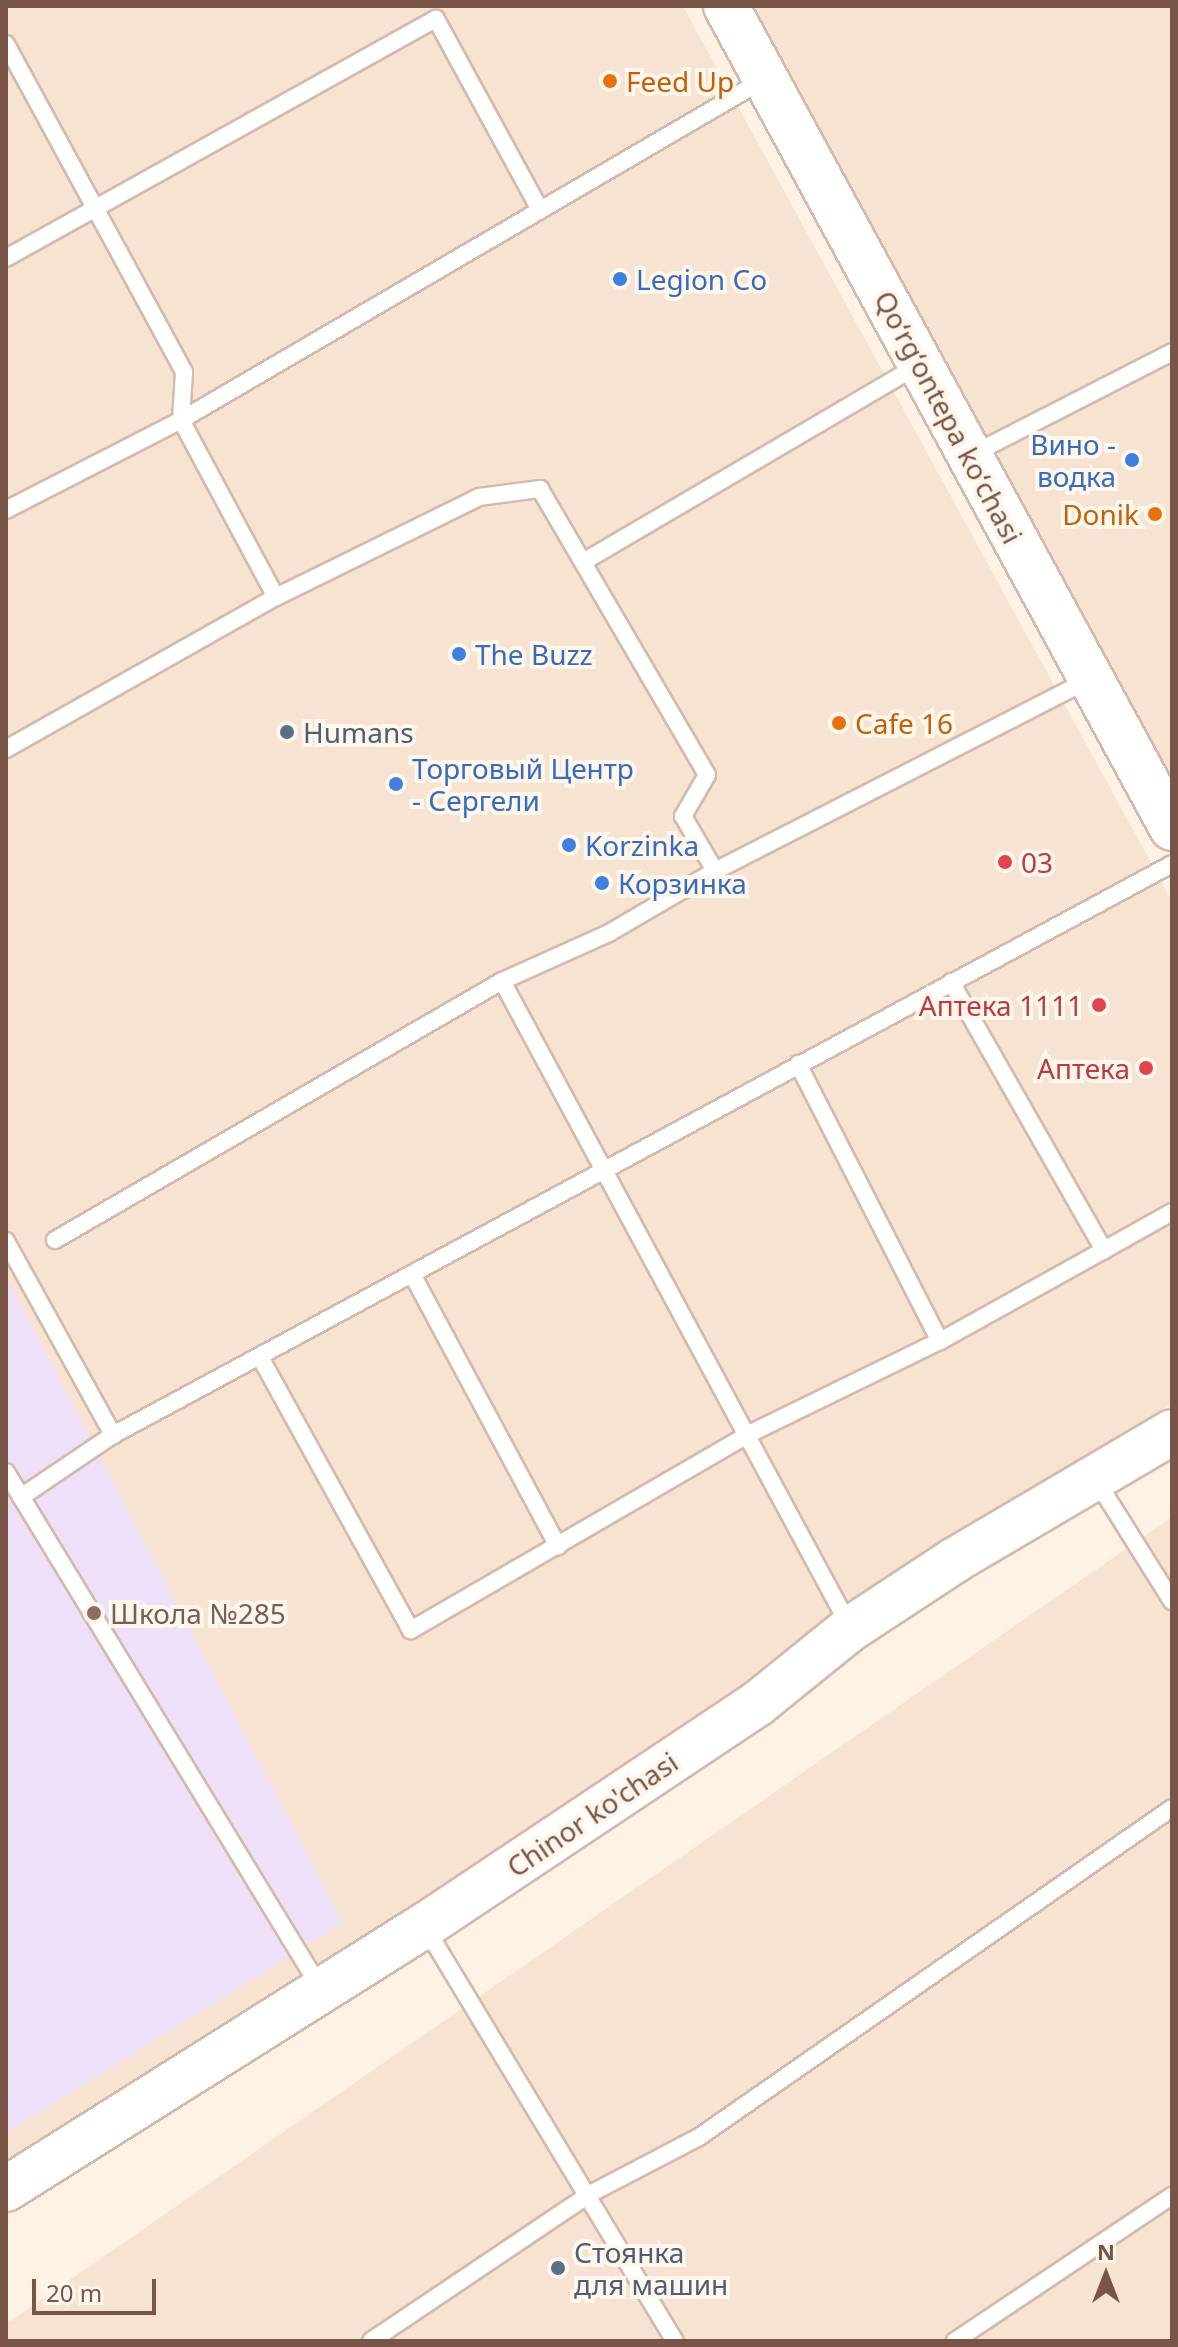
<!DOCTYPE html>
<html>
<head>
<meta charset="utf-8">
<style>
  body { margin:0 }
  #map { position:relative; width:1178px; height:2347px; overflow:hidden; background:#fef2e4; font-family:"Noto Sans",sans-serif }
  div>[style] { position:absolute }
  [style*='--x'] { left:calc(var(--x)*1px); top:calc(var(--y)*1px); width:calc(var(--w)*1px); rotate:calc(var(--a)*1deg) }
  .residential>* { inset:0; background:#f6e3d2 }
  .education>* { inset:0; background:#efe0fa }
  .roads { filter:drop-shadow(2px 0 #d3baab) drop-shadow(-2px 0 #d3baab) drop-shadow(0 2px #d3baab) drop-shadow(0 -2px #d3baab) }
  .lane>* { height:16px; margin:-8px; padding:0 8px; transform-origin:8px; border-radius:8px; background:#fff }
  .secondary>* { height:44px; margin:-22px; padding:0 22px; transform-origin:22px; border-radius:22px; background:#fff }
  .dots>* { width:22px; height:22px; translate:-50% -50%; box-sizing:border-box; border:4px solid #fff6ec; border-radius:50% }
  span { translate:-50% -50%; white-space:nowrap; text-align:center; line-height:1.15; -webkit-text-stroke:8px #fff6ec; paint-order:stroke }
  .food-label { font-size:28px; color:#c56008 }
  .left { translate:0 -50%; text-align:left }
  .right { translate:-100% -50%; text-align:right }
  .shop-label { font-size:28px; color:#366cbe }
  .street-label { font-size:28px; color:#795547 }
  .service-label { font-size:28px; color:#4e5e75 }
  .health-label { font-size:28px; color:#be3a42 }
  .education-label { font-size:28px; color:#785e54 }
  .frame { position:absolute; inset:0; border:8px solid #795547; pointer-events:none }
  .north { position:absolute; left:1066px; top:2235px; width:80px; height:80px; -webkit-text-stroke:6px #fff6ec; paint-order:stroke; rotate:0deg; font-size:22px; font-weight:700; line-height:32px; text-align:center; color:#795547 }
  .north::after { content:''; display:block; margin:auto; width:28px; height:36px; background:#795547; clip-path:polygon(50% 0,100% 100%,50% 72%,0 100%) }
  .scale { position:absolute; left:32px; top:2279px; width:124px; height:36px; box-sizing:border-box; border:4px solid #795547; border-top:0; padding-left:10px; font-size:24px; line-height:28px; white-space:nowrap; color:#795547; -webkit-text-stroke:6px #fff6ec; paint-order:stroke }
</style>
</head>
<body>
<div id="map">
  <div class="residential">
    <i style="clip-path:polygon(6px 6px,683px 6px,1172px 901px,1172px 1403px,6px 2200px)"></i>
    <i style="clip-path:polygon(726px 6px,1172px 6px,1172px 828px)"></i>
    <i style="clip-path:polygon(1172px 1517px,1172px 2341px,6px 2341px,6px 2324px)"></i>
  </div>
  <div class="education">
    <i style="clip-path:polygon(6px 1277px,343px 1923px,6px 2133px)"></i>
  </div>
  <div class="roads">
    <div class="lane">
      <i style="--x:6;--y:44;--w:373;--a:61.5"></i>
      <i style="--x:184;--y:372;--w:48;--a:93.6"></i>
      <i style="--x:181;--y:420;--w:201;--a:61.8"></i>
      <i style="--x:6;--y:258;--w:492;--a:-29.1"></i>
      <i style="--x:436;--y:19;--w:217;--a:61.4"></i>
      <i style="--x:971;--y:455;--w:226;--a:-27.1"></i>
      <i style="--x:6;--y:510;--w:197;--a:-27.2"></i>
      <i style="--x:181;--y:420;--w:674;--a:-30.29"></i>
      <i style="--x:583;--y:562;--w:389;--a:-30.4"></i>
      <i style="--x:6;--y:749;--w:310;--a:-29.4"></i>
      <i style="--x:276;--y:597;--w:226;--a:-26.2"></i>
      <i style="--x:479;--y:497;--w:62;--a:-7.5"></i>
      <i style="--x:540;--y:489;--w:331;--a:59.7"></i>
      <i style="--x:707;--y:775;--w:48;--a:120.3"></i>
      <i style="--x:683;--y:816;--w:64;--a:59.8"></i>
      <i style="--x:715;--y:871;--w:123;--a:149.7"></i>
      <i style="--x:609;--y:933;--w:117;--a:155.8"></i>
      <i style="--x:502;--y:981;--w:734;--a:61.69"></i>
      <i style="--x:715;--y:871;--w:422;--a:-27.1"></i>
      <i style="--x:951;--y:982;--w:309;--a:60.3"></i>
      <i style="--x:1104;--y:1250;--w:78;--a:-29.2"></i>
      <i style="--x:798;--y:1064;--w:311;--a:62.9"></i>
      <i style="--x:940;--y:1341;--w:188;--a:-29"></i>
      <i style="--x:55;--y:1240;--w:517;--a:-30.09"></i>
      <i style="--x:6;--y:1241;--w:222;--a:61.1"></i>
      <i style="--x:113;--y:1435;--w:1203;--a:-28.33"></i>
      <i style="--x:412;--y:1274;--w:309;--a:61.8"></i>
      <i style="--x:260;--y:1357;--w:312;--a:61.1"></i>
      <i style="--x:411;--y:1630;--w:391;--a:-30.1"></i>
      <i style="--x:749;--y:1434;--w:212;--a:-26"></i>
      <i style="--x:6;--y:1472;--w:605;--a:58.65"></i>
      <i style="--x:1096;--y:1480;--w:143;--a:57.9"></i>
      <i style="--x:21;--y:1497;--w:111;--a:-34"></i>
      <i style="--x:425;--y:1927;--w:484;--a:58.9"></i>
      <i style="--x:371;--y:2341;--w:262;--a:-33.9"></i>
      <i style="--x:588;--y:2195;--w:125;--a:-27.6"></i>
      <i style="--x:699;--y:2137;--w:576;--a:-34.82"></i>
      <i style="--x:955;--y:2341;--w:261;--a:-33.8"></i>
    </div>
    <div class="secondary">
      <i style="--x:726;--y:6;--w:935;--a:61.52"></i>
      <i style="--x:6;--y:2189;--w:494;--a:-32.2"></i>
      <i style="--x:424;--y:1926;--w:400;--a:-33.7"></i>
      <i style="--x:757;--y:1704;--w:119;--a:-38.9"></i>
      <i style="--x:850;--y:1629;--w:126;--a:-33.3"></i>
      <i style="--x:955;--y:1560;--w:252;--a:-30.5"></i>
    </div>
  </div>
  <div class="dots">
    <i style="left:610px;top:81px;background:#e8710a"></i>
    <i style="left:620px;top:279px;background:#3f7fe0"></i>
    <i style="left:1132px;top:460px;background:#3f7fe0"></i>
    <i style="left:1155px;top:514px;background:#e8710a"></i>
    <i style="left:459px;top:654px;background:#3f7fe0"></i>
    <i style="left:839px;top:723px;background:#e8710a"></i>
    <i style="left:287px;top:732px;background:#5c6f8a"></i>
    <i style="left:396px;top:784px;background:#3f7fe0"></i>
    <i style="left:569px;top:845px;background:#3f7fe0"></i>
    <i style="left:1005px;top:862px;background:#e0444e"></i>
    <i style="left:602px;top:883px;background:#3f7fe0"></i>
    <i style="left:1099px;top:1005px;background:#e0444e"></i>
    <i style="left:1146px;top:1068px;background:#e0444e"></i>
    <i style="left:94px;top:1613px;background:#8d6e63"></i>
    <i style="left:558px;top:2268px;background:#5c6f8a"></i>
  </div>
  <div class="food-label">
    <span class="left" style="left:626px;top:81px">Feed Up</span>
    <span class="right" style="left:1139px;top:514px">Donik</span>
    <span class="left" style="left:855px;top:723px">Cafe 16</span>
  </div>
  <div class="shop-label">
    <span class="left" style="left:636px;top:279px">Legion Co</span>
    <span class="right" style="left:1116px;top:460px">Вино -<br>водка</span>
    <span class="left" style="left:475px;top:654px">The Buzz</span>
    <span class="left" style="left:412px;top:784px">Торговый Центр<br>- Сергели</span>
    <span class="left" style="left:585px;top:845px">Korzinka</span>
    <span class="left" style="left:618px;top:883px">Корзинка</span>
  </div>
  <div class="street-label">
    <span style="left:949px;top:417px;rotate:62deg">Qoʻrgʻontepa koʻchasi</span>
    <span style="left:592px;top:1814px;rotate:-34deg">Chinor ko'chasi</span>
  </div>
  <div class="service-label">
    <span class="left" style="left:303px;top:732px">Humans</span>
    <span class="left" style="left:574px;top:2268px">Стоянка<br>для машин</span>
  </div>
  <div class="health-label">
    <span class="left" style="left:1021px;top:862px">03</span>
    <span class="right" style="left:1083px;top:1005px">Аптека 1111</span>
    <span class="right" style="left:1130px;top:1068px">Аптека</span>
  </div>
  <div class="education-label">
    <span class="left" style="left:110px;top:1613px">Школа №285</span>
  </div>
  <div class="frame"></div>
  <div class="north">N</div>
  <div class="scale">20 m</div>
</div>
</body>
</html>
